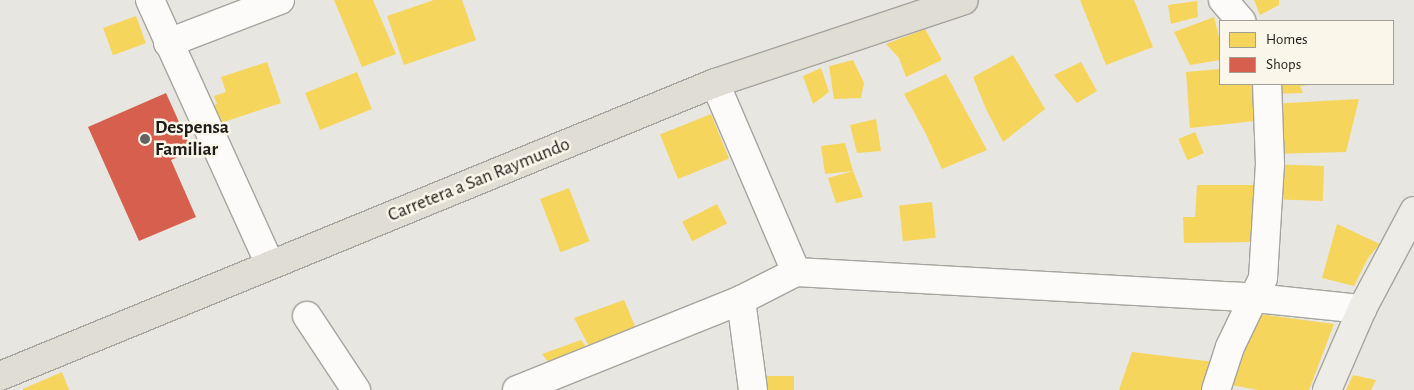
<!DOCTYPE html>
<html>
<head>
<meta charset="utf-8">
<style>
  body { margin:0 }
  #map { position:relative; width:1414px; height:390px; overflow:hidden; background:#e8e6e0; font-family:"Alegreya Sans",sans-serif }
  div>[style] { position:absolute }
  [style*='--x'] { left:calc(var(--x)*1px); top:calc(var(--y)*1px); width:calc(var(--w)*1px); rotate:calc(var(--a)*1deg) }
  .homes>* { inset:0; background:#f6d55c; transform-origin:0 0 }
  .shops>* { inset:0; background:#d6604d }
  .roads { filter:drop-shadow(1px 0 #a5a49f) drop-shadow(-1px 0 #a5a49f) drop-shadow(0 1px #a5a49f) drop-shadow(0 -1px #a5a49f) }
  .street>* { height:28px; margin:-14px; padding:0 14px; transform-origin:14px; border-radius:14px; background:#fcfbfa }
  .secondary>* { height:28px; margin:-14px; padding:0 14px; transform-origin:14px; border-radius:14px; background:#eeece7 }
  .primary>* { height:28px; margin:-14px; padding:0 14px; transform-origin:14px; border-radius:14px; background:#e0ded4 }
  .dots>* { width:14px; height:14px; translate:-50% -50%; box-sizing:border-box; border:2px solid #faf6e9; border-radius:50% }
  span { translate:-50% -50%; white-space:nowrap; text-align:center; line-height:1.15; -webkit-text-stroke:5px #faf6e9; paint-order:stroke }
  .poi-label { font-size:19px; color:#1f1d19; font-weight:700 }
  .left { translate:0 -50%; text-align:left }
  .street-label { font-size:19px; color:#1f1d19 }
  .legend { position:absolute; left:1219px; top:20px; width:175px; height:65px; box-sizing:border-box; background:#faf6e9; border:1px solid #a29f96; margin:0; padding:6px 9px; list-style:none; font-size:15px; color:#1f1d19 }
  .legend li { display:flex; align-items:center; gap:10px; height:25px }
  .legend b { width:25px; border:1px solid #a29f96 }
</style>
</head>
<body>
<div id="map">
  <div class="homes">
    <i style="clip-path:polygon(334px 0,373px 0,396px 54px,362px 67px)"></i>
    <i style="clip-path:polygon(434px 0,462px 0,476px 40px,404px 65px,387px 16px)"></i>
    <i style="clip-path:polygon(1080px 0,1134px 0,1153px 47px,1106px 65px)"></i>
    <i style="clip-path:polygon(1254px 0,1279px 0,1279px 5px,1260px 15px)"></i>
    <i style="clip-path:polygon(1197px 1px,1198px 17px,1171px 24px,1168px 5px)"></i>
    <i style="left:136px;top:16px;width:29px;height:35px;rotate:70deg"></i>
    <i style="clip-path:polygon(1214px 17px,1220px 41px,1220px 60px,1190px 65px,1174px 32px)"></i>
    <i style="clip-path:polygon(925px 29px,942px 60px,906px 77px,899px 58px,886px 44px)"></i>
    <i style="clip-path:polygon(1013px 55px,1045px 109px,1003px 142px,986px 109px,973px 77px)"></i>
    <i style="clip-path:polygon(853px 60px,864px 83px,861px 98px,834px 99px,829px 66px)"></i>
    <i style="clip-path:polygon(267px 62px,281px 103px,209px 127px,203px 109px,217px 104px,214px 96px,226px 92px,221px 77px)"></i>
    <i style="clip-path:polygon(1081px 62px,1097px 91px,1077px 103px,1054px 75px)"></i>
    <i style="clip-path:polygon(821px 68px,829px 92px,813px 104px,803px 76px)"></i>
    <i style="clip-path:polygon(1220px 69px,1220px 84px,1262px 84px,1264px 120px,1190px 128px,1186px 72px)"></i>
    <i style="left:357px;top:72px;width:40px;height:56px;rotate:68deg"></i>
    <i style="clip-path:polygon(946px 74px,987px 150px,942px 169px,925px 132px,904px 94px)"></i>
    <i style="clip-path:polygon(1273px 84px,1309px 84px,1309px 85px,1300px 86px,1303px 93px,1273px 94px)"></i>
    <i style="clip-path:polygon(1359px 99px,1346px 152px,1270px 154px,1268px 104px)"></i>
    <i style="left:711px;top:114px;width:48px;height:55px;rotate:68deg"></i>
    <i style="clip-path:polygon(876px 119px,881px 151px,857px 153px,850px 125px)"></i>
    <i style="left:1195px;top:132px;width:23px;height:18px;rotate:67deg"></i>
    <i style="clip-path:polygon(845px 143px,853px 171px,825px 174px,821px 146px)"></i>
    <i style="left:1324px;top:166px;width:35px;height:49px;rotate:92deg"></i>
    <i style="clip-path:polygon(853px 171px,863px 197px,836px 203px,828px 178px)"></i>
    <i style="clip-path:polygon(1197px 185px,1256px 185px,1254px 242px,1184px 243px,1183px 217px,1195px 217px)"></i>
    <i style="left:569px;top:188px;width:57px;height:31px;rotate:69deg"></i>
    <i style="left:932px;top:202px;width:36px;height:33px;rotate:84deg"></i>
    <i style="left:717px;top:204px;width:22px;height:39px;rotate:63deg"></i>
    <i style="clip-path:polygon(1337px 224px,1380px 244px,1368px 258px,1354px 286px,1322px 278px)"></i>
    <i style="clip-path:polygon(624px 300px,646px 352px,601px 369px,574px 318px)"></i>
    <i style="clip-path:polygon(1258px 314px,1334px 324px,1309px 390px,1258px 390px,1231px 385px)"></i>
    <i style="clip-path:polygon(581px 340px,599px 363px,557px 374px,542px 354px)"></i>
    <i style="clip-path:polygon(1132px 352px,1214px 362px,1205px 390px,1119px 390px)"></i>
    <i style="clip-path:polygon(62px 372px,69px 390px,23px 390px,23px 389px)"></i>
    <i style="clip-path:polygon(1353px 375px,1376px 380px,1371px 390px,1346px 390px)"></i>
    <i style="left:766px;top:376px;width:28px;height:14px"></i>
  </div>
  <div class="shops">
    <i style="clip-path:polygon(166px 93px,192px 151px,171px 160px,196px 217px,139px 241px,88px 127px)"></i>
  </div>
  <div class="roads">
    <div class="street">
      <i style="--x:150;--y:0;--w:291;--a:65.6"></i>
      <i style="--x:1223;--y:0;--w:28;--a:49"></i>
      <i style="--x:168;--y:43;--w:120;--a:-21"></i>
      <i style="--x:715;--y:83;--w:206;--a:66.8"></i>
      <i style="--x:741;--y:300;--w:91;--a:82.4"></i>
      <i style="--x:307;--y:316;--w:89;--a:56.5"></i>
      <i style="--x:517;--y:390;--w:241;--a:-21.9"></i>
      <i style="--x:741;--y:300;--w:62;--a:-27"></i>
      <i style="--x:796;--y:272;--w:460;--a:3.2"></i>
      <i style="--x:1255;--y:298;--w:108;--a:5.9"></i>
      <i style="--x:1216;--y:390;--w:45;--a:-72"></i>
      <i style="--x:1230;--y:347;--w:76;--a:-64.4"></i>
      <i style="--x:1263;--y:278;--w:114;--a:-86.5"></i>
      <i style="--x:1270;--y:164;--w:80;--a:-92.1"></i>
    </div>
    <div class="secondary">
      <i style="--x:1327;--y:390;--w:88;--a:-66.6"></i>
      <i style="--x:1362;--y:309;--w:111;--a:-62"></i>
    </div>
    <div class="primary">
      <i style="--x:0;--y:376;--w:773;--a:-22.28"></i>
      <i style="--x:715;--y:83;--w:262;--a:-18.4"></i>
    </div>
  </div>
  <div class="dots">
    <i style="left:145px;top:139px;background:#65635f"></i>
  </div>
  <div class="poi-label">
    <span class="left" style="left:155px;top:139px">Despensa<br>Familiar</span>
  </div>
  <div class="street-label">
    <span style="left:479px;top:180px;rotate:-22deg">Carretera a San Raymundo</span>
  </div>
  <ul class="legend">
  <li><b style="height:14px;background:#f6d55c"></b>Homes</li>
  <li><b style="height:14px;background:#d6604d"></b>Shops</li>
  </ul>
</div>
</body>
</html>
